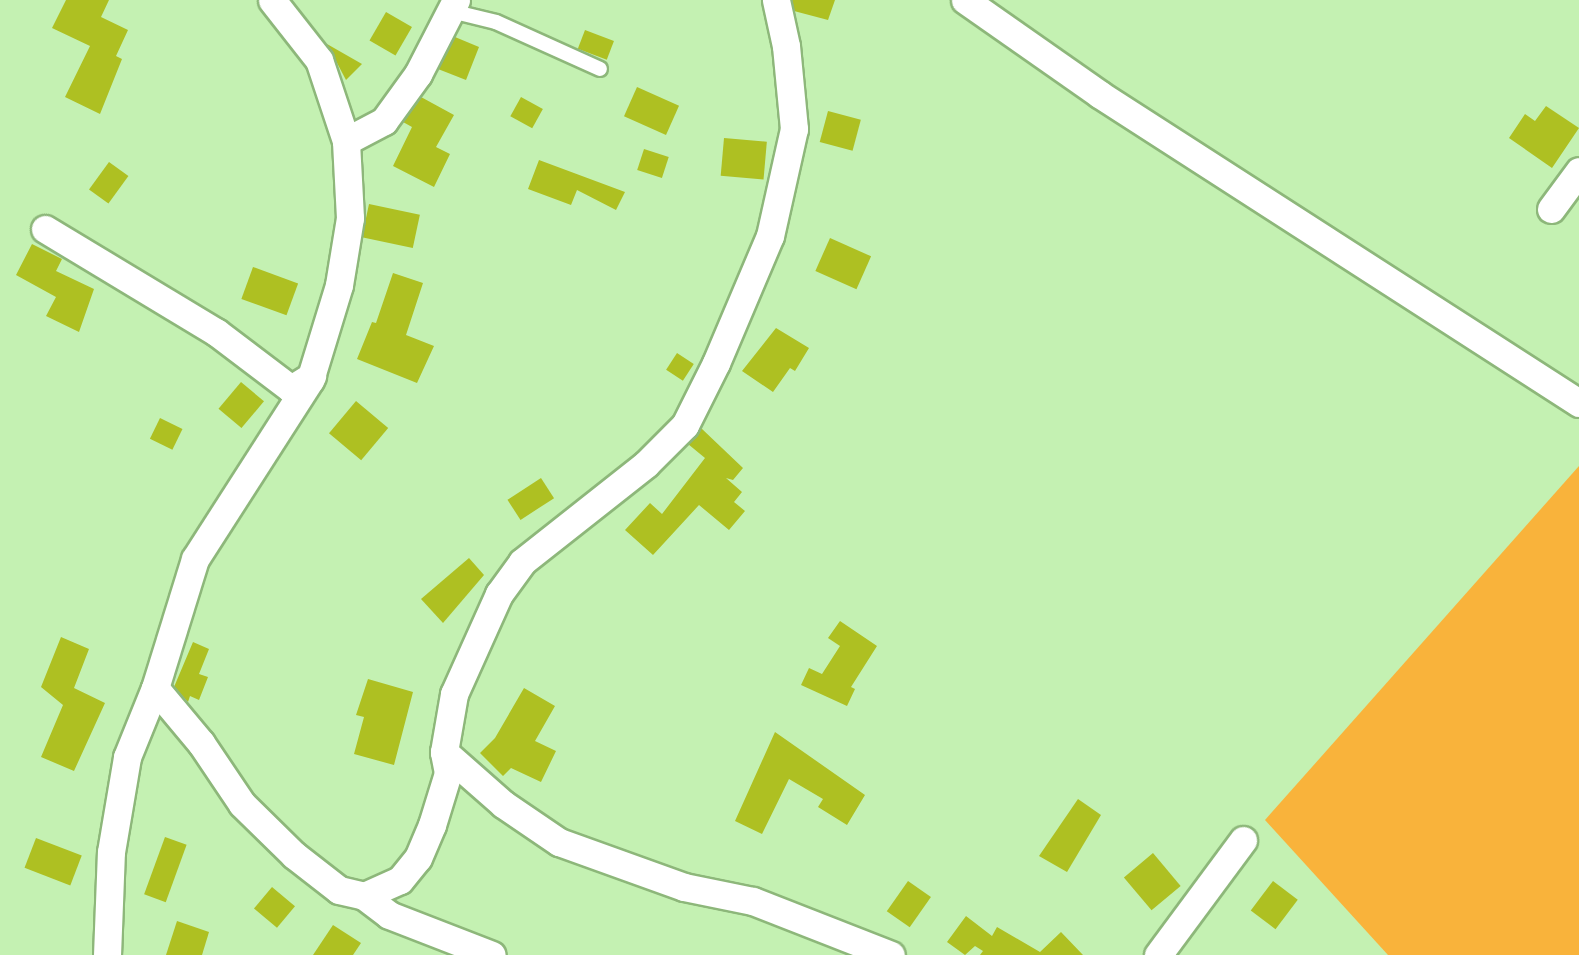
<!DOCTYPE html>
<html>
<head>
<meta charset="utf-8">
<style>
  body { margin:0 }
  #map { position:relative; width:1579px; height:955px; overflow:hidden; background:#c4f1b2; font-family:Ubuntu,sans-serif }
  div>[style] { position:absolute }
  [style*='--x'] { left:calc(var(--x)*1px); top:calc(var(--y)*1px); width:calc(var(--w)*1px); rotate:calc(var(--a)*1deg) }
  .green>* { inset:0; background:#f9b33b }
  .building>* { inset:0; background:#aec022; transform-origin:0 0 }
  .roads { filter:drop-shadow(2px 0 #8db77a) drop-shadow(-2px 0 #8db77a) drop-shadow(0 2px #8db77a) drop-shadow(0 -2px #8db77a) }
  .service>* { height:14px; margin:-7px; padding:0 7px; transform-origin:7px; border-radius:7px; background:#fff }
  .minor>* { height:27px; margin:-13.5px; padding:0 13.5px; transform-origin:13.5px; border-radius:13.5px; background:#fff }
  span { translate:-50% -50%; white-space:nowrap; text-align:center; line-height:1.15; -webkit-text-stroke:4.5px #c4f1b2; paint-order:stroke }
</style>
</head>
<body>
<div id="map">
  <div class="green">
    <i style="clip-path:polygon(1579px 466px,1579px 955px,1388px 955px,1265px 820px)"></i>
  </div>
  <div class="building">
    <i style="clip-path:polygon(66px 0,109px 0,101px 17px,128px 30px,116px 56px,122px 59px,100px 114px,65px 97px,90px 46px,52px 28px)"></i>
    <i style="clip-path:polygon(792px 0,835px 0,828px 20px,794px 11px)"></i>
    <i style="left:386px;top:12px;width:30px;height:33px;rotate:30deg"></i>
    <i style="left:585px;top:30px;width:31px;height:20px;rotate:21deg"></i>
    <i style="clip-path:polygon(455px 37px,479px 47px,466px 80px,438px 69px)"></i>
    <i style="clip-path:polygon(327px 44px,362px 64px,346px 80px)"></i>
    <i style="left:637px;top:87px;width:46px;height:32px;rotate:24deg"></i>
    <i style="clip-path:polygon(421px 97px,454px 115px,436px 147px,450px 154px,434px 187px,393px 166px,412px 127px,403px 122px)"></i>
    <i style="left:521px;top:97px;width:25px;height:22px;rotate:29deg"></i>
    <i style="clip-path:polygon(1546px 106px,1579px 128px,1552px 168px,1509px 138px,1525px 114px,1535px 121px)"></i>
    <i style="left:828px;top:111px;width:34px;height:32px;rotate:15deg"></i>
    <i style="left:724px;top:138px;width:43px;height:38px;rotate:5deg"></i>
    <i style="left:644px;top:149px;width:26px;height:22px;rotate:18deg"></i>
    <i style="clip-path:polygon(539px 160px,625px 192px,616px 210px,577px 190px,571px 205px,528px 189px)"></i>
    <i style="left:109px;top:162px;width:24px;height:34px;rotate:36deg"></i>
    <i style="left:369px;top:204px;width:52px;height:34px;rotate:12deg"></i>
    <i style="left:830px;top:238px;width:45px;height:36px;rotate:24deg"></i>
    <i style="clip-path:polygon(32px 244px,62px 259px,56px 271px,94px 289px,79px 332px,46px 316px,56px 297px,16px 275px)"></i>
    <i style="left:253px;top:267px;width:48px;height:34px;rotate:20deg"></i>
    <i style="clip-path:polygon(393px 273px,423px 283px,406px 335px,434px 346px,417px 383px,357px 359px,372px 322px,376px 323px)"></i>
    <i style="clip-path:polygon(776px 328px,809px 348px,795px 371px,790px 368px,773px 392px,742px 371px)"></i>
    <i style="left:677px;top:353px;width:20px;height:20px;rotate:33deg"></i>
    <i style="left:241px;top:382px;width:30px;height:35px;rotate:40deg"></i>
    <i style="left:356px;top:401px;width:42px;height:42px;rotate:40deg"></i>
    <i style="left:160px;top:418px;width:25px;height:23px;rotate:26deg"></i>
    <i style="clip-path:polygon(701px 428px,743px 468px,733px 480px,726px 478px,742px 492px,734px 502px,745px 511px,729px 530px,699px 505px,653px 555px,625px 530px,650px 503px,662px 514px,705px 458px,688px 444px)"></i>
    <i style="left:541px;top:478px;width:24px;height:40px;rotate:57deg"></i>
    <i style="clip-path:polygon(469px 558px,484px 575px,443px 623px,421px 599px)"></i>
    <i style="clip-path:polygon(840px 621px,877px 646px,851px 687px,855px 689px,847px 706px,801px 685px,809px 668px,822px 674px,840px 646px,828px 638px)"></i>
    <i style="clip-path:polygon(61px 637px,89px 649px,74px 688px,105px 703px,74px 771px,41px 757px,63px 705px,41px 687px)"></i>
    <i style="clip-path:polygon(193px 642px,209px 649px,199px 674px,208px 677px,199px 700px,190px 696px,188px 702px,174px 687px)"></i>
    <i style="clip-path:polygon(368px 679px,413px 692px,394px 765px,354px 754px,364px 717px,356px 715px)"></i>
    <i style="clip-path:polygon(524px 688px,555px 706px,535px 741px,556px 751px,541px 782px,511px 768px,503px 776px,480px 753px,495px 738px)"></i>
    <i style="clip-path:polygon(775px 732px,865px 795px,847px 825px,818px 807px,823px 799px,789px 779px,762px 834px,735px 821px)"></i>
    <i style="clip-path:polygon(1078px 799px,1101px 815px,1067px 872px,1039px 856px)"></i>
    <i style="left:165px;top:837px;width:23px;height:61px;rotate:20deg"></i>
    <i style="left:36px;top:838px;width:49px;height:32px;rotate:21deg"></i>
    <i style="left:1153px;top:853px;width:43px;height:38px;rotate:50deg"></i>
    <i style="left:908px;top:881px;width:28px;height:37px;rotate:35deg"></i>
    <i style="left:1273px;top:881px;width:31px;height:37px;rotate:37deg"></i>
    <i style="left:272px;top:887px;width:30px;height:28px;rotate:40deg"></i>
    <i style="clip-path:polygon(966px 916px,992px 936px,997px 927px,1040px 952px,1061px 932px,1083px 955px,980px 955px,983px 951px,975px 946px,965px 955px,947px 942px)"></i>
    <i style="clip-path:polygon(177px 921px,209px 932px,202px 955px,166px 955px)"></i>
    <i style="clip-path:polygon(333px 925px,361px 943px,353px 955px,313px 955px)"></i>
  </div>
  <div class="roads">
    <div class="service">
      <i style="--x:451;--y:11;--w:46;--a:13.7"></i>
      <i style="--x:496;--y:22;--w:114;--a:24.3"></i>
    </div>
    <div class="minor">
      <i style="--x:965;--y:0;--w:164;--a:35"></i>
      <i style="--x:1099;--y:94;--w:571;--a:32.77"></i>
      <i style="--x:346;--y:141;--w:43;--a:-27.8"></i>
      <i style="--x:384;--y:121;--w:58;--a:-54.1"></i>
      <i style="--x:418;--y:74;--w:83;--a:-62.8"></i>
      <i style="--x:1551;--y:209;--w:47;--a:-53.6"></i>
      <i style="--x:45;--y:229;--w:200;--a:31.1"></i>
      <i style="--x:216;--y:332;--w:94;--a:37.2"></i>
      <i style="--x:291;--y:389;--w:25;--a:-32"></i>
      <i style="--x:155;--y:688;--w:72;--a:50.1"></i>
      <i style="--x:201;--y:743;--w:73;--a:56.1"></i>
      <i style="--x:242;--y:804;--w:73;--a:44.4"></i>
      <i style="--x:294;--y:855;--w:57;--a:37.9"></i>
      <i style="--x:339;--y:890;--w:26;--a:13"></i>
      <i style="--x:364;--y:896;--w:39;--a:-24"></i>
      <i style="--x:400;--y:880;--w:28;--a:-51"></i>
      <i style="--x:418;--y:858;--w:36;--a:-67"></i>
      <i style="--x:432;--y:825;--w:54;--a:-72.9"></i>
      <i style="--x:448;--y:773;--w:21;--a:-101"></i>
      <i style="--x:444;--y:752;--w:59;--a:-80.2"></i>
      <i style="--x:454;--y:694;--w:110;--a:-65.8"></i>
      <i style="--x:499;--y:594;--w:39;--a:-54"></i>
      <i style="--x:522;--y:562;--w:158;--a:-38.3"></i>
      <i style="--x:646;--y:464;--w:55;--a:-45"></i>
      <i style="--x:685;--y:425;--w:69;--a:-63.4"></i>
      <i style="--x:716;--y:363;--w:138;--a:-67"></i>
      <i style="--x:770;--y:236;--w:110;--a:-77.4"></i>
      <i style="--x:794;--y:129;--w:83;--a:-95.5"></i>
      <i style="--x:786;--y:46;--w:47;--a:-102.3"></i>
      <i style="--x:444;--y:752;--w:79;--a:41.4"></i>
      <i style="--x:503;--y:804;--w:68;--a:34.2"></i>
      <i style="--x:559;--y:842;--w:133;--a:19.8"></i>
      <i style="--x:684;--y:887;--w:70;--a:11.5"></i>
      <i style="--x:753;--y:901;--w:148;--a:21.4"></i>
      <i style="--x:364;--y:896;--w:31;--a:37"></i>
      <i style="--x:389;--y:915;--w:110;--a:21.2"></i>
      <i style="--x:107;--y:955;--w:103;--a:-87.8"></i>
      <i style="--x:111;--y:852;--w:96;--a:-80.4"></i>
      <i style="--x:127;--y:757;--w:74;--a:-67.9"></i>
      <i style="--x:155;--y:688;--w:135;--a:-72.8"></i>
      <i style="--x:195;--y:559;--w:213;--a:-57.3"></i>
      <i style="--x:310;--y:380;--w:99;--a:-73"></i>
      <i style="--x:339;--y:285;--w:68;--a:-80.7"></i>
      <i style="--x:350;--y:218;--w:77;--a:-93"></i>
      <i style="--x:346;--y:141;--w:85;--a:-108.4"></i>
      <i style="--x:319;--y:60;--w:76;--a:-128.1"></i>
      <i style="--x:1158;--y:955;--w:143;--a:-53.5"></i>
    </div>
  </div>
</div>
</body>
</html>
